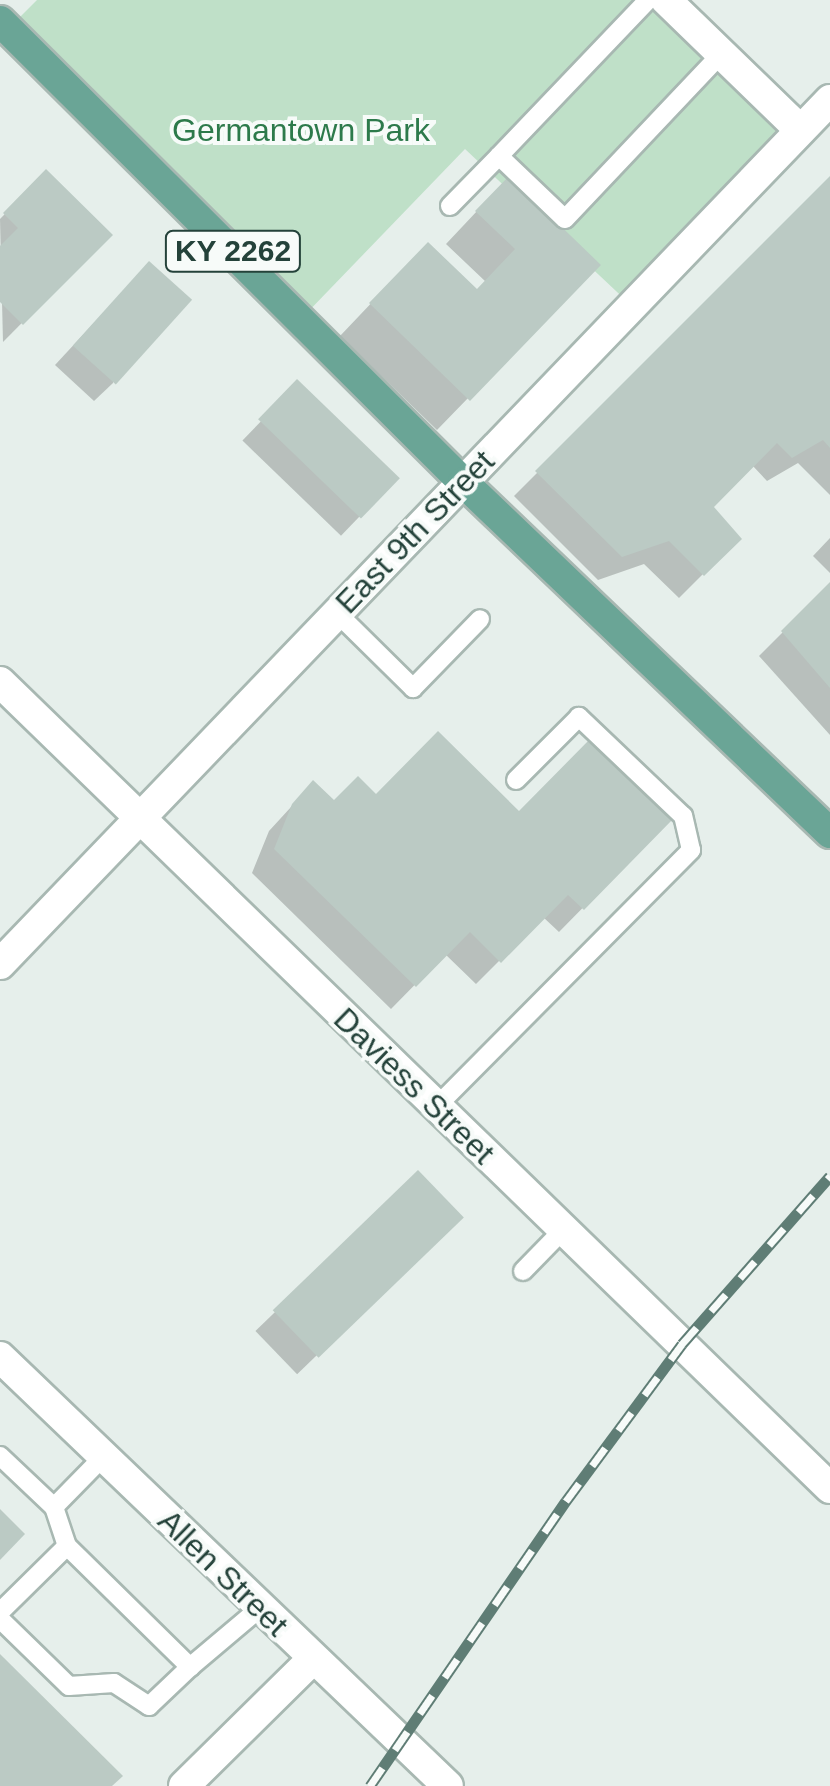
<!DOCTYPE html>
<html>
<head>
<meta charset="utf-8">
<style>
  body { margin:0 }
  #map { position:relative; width:830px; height:1786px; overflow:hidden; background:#e6efeb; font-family:Arial,sans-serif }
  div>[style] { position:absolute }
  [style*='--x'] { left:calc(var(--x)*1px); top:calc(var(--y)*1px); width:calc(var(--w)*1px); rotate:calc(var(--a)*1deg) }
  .green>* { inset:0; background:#bfe0c8 }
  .shadow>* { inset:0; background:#0003; transform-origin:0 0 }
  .building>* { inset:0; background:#bbcac4; transform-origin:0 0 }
  .roads { filter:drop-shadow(2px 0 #a8b8b2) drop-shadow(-2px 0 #a8b8b2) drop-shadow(0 2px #a8b8b2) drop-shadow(0 -2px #a8b8b2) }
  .service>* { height:18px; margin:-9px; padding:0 9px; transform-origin:9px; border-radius:9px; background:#fff }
  .minor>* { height:30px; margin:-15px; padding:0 15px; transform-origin:15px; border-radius:15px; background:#fff }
  .tertiary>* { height:30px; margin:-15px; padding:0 15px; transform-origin:15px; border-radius:15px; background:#fff }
  .primary>* { height:30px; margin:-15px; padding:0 15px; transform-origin:15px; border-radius:15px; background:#6aa596 }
  .rail>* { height:11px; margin-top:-5.5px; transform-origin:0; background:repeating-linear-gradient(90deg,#f7fbf9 0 22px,#5f7d75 0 44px); box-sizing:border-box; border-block:2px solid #5f7d75 }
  span { translate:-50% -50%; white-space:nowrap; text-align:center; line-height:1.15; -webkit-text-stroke:8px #f7fbf9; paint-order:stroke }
  .shield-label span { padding:2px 8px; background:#f7fbf9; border:2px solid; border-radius:8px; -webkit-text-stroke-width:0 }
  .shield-label { font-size:30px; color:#24423a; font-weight:700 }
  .park-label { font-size:32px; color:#2d7a4b }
  .street-label { font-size:32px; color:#24423a }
</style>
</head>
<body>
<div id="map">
  <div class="green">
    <i style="clip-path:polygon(37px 0,666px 0,800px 130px,633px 307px,465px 149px,302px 318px,8px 29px)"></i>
  </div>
  <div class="shadow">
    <i style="clip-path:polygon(46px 172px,109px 235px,3px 342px,0 219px)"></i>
    <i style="clip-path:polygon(830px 180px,830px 495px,798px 463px,767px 481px,752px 465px,710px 507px,738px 539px,679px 598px,644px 564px,598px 580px,514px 496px)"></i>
    <i style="clip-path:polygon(478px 210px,597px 265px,437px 430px,340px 336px,397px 276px,476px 292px,486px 282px,446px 244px)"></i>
    <i style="clip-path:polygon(131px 283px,113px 383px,94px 401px,55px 365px)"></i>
    <i style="left:298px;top:383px;width:137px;height:80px;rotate:44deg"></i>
    <i style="clip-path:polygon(830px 538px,830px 573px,813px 556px)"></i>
    <i style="clip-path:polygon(830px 585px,830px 735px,759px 656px)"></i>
    <i style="clip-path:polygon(313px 783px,334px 804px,376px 797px,519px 814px,670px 819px,559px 932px,543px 917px,476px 984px,445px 954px,391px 1009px,252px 873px,269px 831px)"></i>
    <i style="left:418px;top:1174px;width:60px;height:226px;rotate:46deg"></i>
  </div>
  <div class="building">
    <i style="clip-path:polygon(46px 169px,113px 235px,23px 325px,0 302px,0 246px,18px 228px,3px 213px)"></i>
    <i style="clip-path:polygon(509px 176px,601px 265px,470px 401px,369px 303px,428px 242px,477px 289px,515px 249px,475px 211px)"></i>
    <i style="clip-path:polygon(830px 176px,830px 448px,823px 440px,792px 458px,777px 443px,714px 507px,742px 539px,704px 576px,669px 541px,622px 557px,535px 471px)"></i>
    <i style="left:149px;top:261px;width:58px;height:114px;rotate:42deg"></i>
    <i style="left:297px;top:379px;width:143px;height:56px;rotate:44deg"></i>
    <i style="clip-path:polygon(830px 582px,830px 688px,781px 631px)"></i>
    <i style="clip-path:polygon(438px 731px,519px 811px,591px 738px,673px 819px,584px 910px,568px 895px,501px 963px,470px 932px,416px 987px,274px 849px,292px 804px,313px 780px,334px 800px,358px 776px,376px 794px)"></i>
    <i style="left:418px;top:1170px;width:66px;height:202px;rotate:46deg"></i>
    <i style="clip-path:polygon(0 1509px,25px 1534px,0 1560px)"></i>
    <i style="clip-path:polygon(0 1654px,123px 1776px,112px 1786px,0 1786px)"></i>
  </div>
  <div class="roads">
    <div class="service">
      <i style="--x:648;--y:0;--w:216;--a:133.7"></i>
      <i style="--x:499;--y:156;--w:91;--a:43.7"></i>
      <i style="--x:565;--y:219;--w:227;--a:-46.6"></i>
      <i style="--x:450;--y:206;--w:70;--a:-45.6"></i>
      <i style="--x:337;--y:613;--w:107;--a:44.6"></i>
      <i style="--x:413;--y:688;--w:96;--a:-45.8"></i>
      <i style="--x:436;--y:1107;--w:362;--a:-45.2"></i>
      <i style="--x:691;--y:850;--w:35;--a:-103"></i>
      <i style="--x:683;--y:816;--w:144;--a:-136.4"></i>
      <i style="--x:579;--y:717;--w:89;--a:135"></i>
      <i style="--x:523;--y:1271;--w:57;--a:-45.7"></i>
      <i style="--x:0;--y:1456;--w:74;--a:43.4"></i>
      <i style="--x:103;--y:1457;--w:70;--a:134.4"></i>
      <i style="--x:54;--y:1507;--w:41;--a:71.6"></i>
      <i style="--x:67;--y:1546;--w:173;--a:44.5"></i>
      <i style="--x:190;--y:1667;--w:92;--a:-40.1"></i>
      <i style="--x:0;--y:1612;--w:94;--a:-44.6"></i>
      <i style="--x:0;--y:1619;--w:96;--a:44.2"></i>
      <i style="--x:69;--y:1686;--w:45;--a:-3.8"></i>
      <i style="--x:114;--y:1683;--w:42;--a:33.3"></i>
      <i style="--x:149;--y:1706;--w:57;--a:-43.6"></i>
    </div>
    <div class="minor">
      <i style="--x:666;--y:0;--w:187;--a:44.1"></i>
      <i style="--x:0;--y:682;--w:1157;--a:44.16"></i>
      <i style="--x:0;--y:1357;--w:620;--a:43.76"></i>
      <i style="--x:184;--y:1786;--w:181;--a:-44.6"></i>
    </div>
    <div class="tertiary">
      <i style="--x:0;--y:964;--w:1198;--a:-46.15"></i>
    </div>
    <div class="primary">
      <i style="--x:0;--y:21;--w:653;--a:44.88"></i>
      <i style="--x:463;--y:482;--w:508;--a:43.72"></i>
    </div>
  </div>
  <div class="rail">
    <i style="--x:370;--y:1786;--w:346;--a:-55.5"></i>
    <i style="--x:566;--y:1501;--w:195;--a:-53.5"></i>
    <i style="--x:682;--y:1344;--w:224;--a:-48.6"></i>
  </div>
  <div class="shield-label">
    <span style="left:233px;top:251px">KY 2262</span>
  </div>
  <div class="park-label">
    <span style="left:301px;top:130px">Germantown Park</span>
  </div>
  <div class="street-label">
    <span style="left:415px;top:532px;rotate:-46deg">East 9th Street</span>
    <span style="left:414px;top:1086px;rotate:44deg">Daviess Street</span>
    <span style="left:223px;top:1573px;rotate:44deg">Allen Street</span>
  </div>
</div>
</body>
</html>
